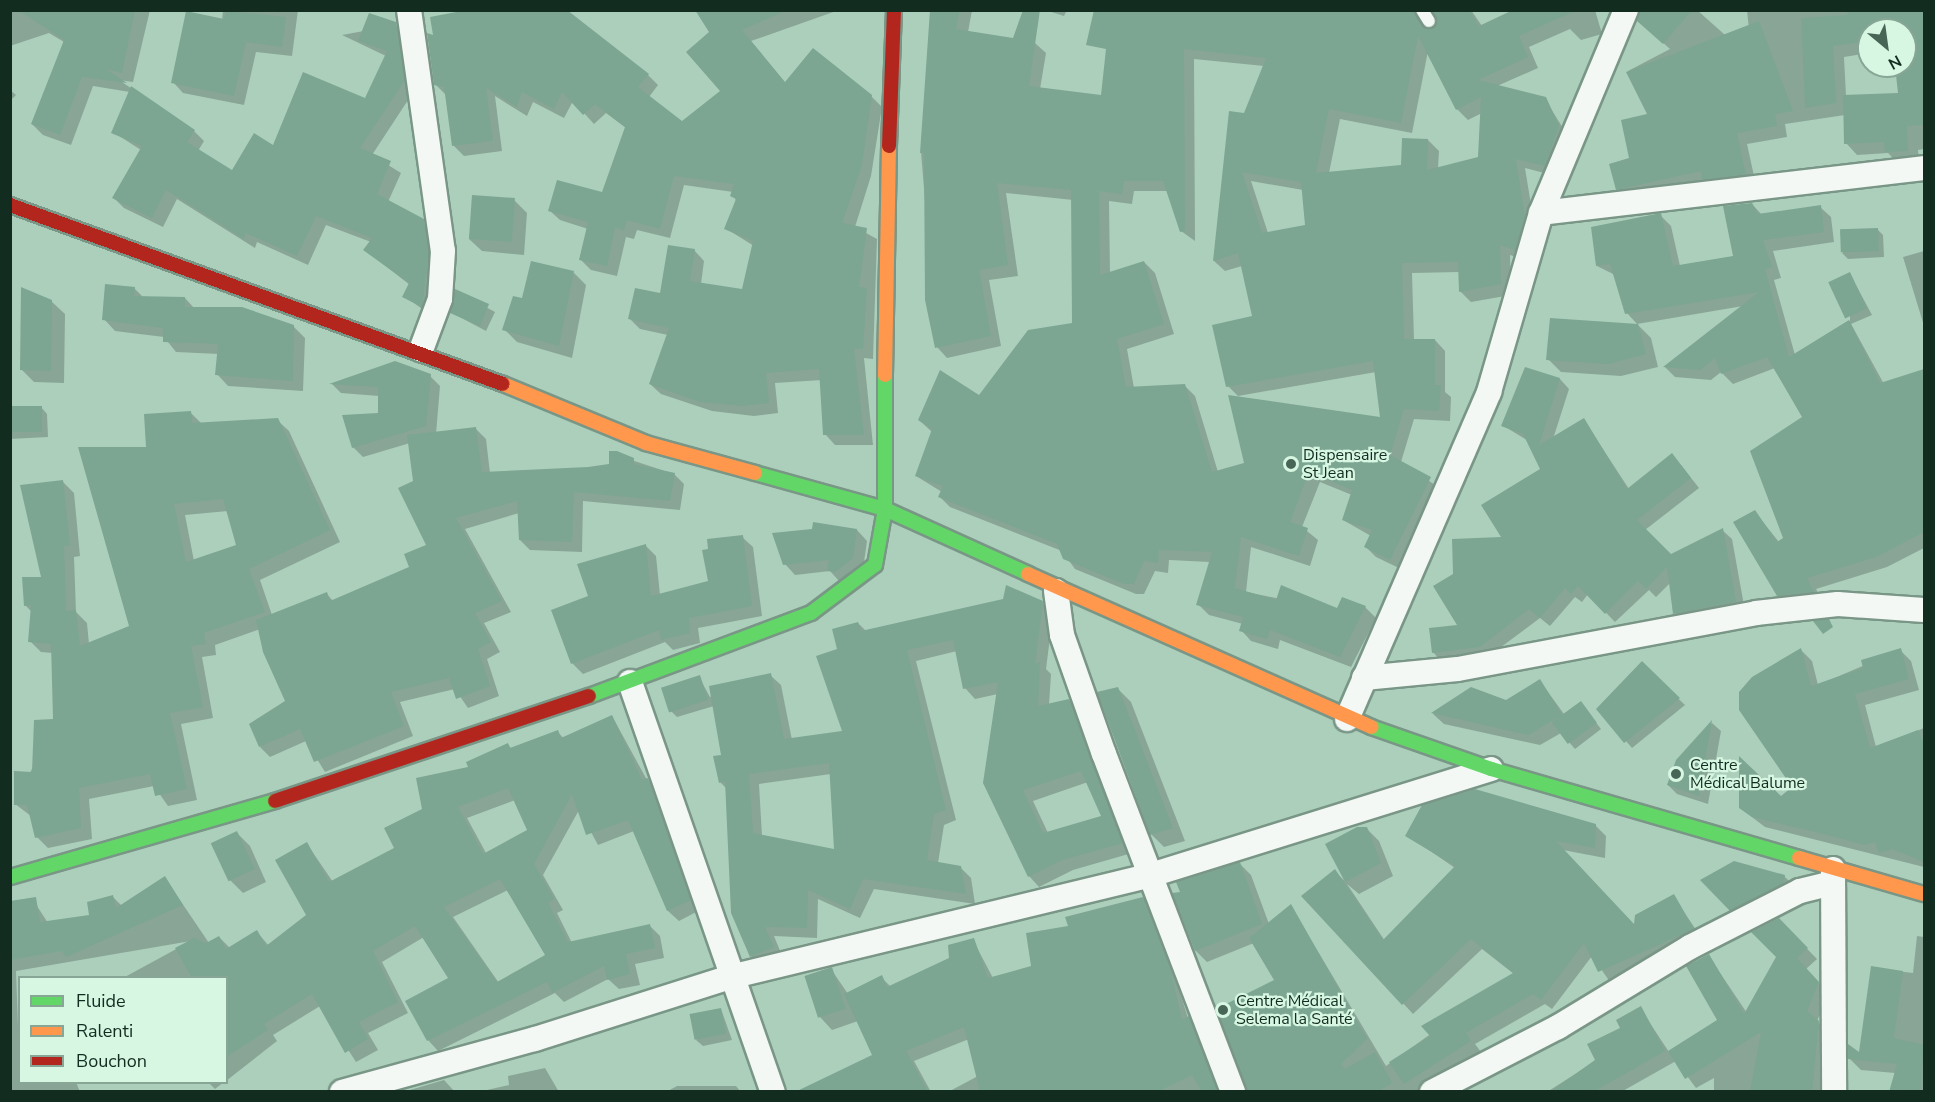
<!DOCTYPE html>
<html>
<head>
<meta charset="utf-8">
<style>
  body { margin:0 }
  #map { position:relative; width:1935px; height:1102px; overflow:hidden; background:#accfbb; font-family:"Nunito Sans",sans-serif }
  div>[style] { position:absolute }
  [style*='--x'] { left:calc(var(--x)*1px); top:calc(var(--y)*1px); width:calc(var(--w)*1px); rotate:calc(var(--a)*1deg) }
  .shadow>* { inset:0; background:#0003 }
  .building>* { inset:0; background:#7ca692; transform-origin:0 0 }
  .roads { filter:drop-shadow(2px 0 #799686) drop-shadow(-2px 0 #799686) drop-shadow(0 2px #799686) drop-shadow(0 -2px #799686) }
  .lane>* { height:12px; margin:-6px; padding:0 6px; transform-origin:6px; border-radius:6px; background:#f3f8f5 }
  .street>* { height:24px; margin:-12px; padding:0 12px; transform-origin:12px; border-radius:12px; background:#f3f8f5 }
  .fast>* { height:14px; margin:-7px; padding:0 7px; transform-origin:7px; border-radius:7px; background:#63d668 }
  .slow>* { height:14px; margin:-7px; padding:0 7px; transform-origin:7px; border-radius:7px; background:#ff974d }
  .jam>* { height:14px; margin:-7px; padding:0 7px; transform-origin:7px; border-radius:7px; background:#b3261e }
  .dots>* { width:16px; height:16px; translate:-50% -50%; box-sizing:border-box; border:3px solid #d7f7e3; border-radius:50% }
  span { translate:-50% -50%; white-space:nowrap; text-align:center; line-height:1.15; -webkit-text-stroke:4.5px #d7f7e3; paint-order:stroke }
  .poi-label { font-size:16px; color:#122d1f }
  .left { translate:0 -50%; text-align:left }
  .frame { position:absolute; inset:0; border:12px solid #122d1f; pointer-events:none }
  .legend { position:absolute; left:18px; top:976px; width:210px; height:108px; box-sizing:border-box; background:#d7f7e3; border:2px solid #88a695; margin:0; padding:8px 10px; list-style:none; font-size:18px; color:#122d1f }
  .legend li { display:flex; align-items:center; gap:12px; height:30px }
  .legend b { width:30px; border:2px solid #88a695 }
  .north { position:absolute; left:1857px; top:18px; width:60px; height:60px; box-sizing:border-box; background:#d7f7e3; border:2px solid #88a695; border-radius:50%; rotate:151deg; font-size:16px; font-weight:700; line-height:24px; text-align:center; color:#122d1f }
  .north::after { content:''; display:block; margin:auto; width:21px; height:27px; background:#486656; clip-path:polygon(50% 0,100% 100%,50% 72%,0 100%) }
</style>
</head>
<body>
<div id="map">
  <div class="shadow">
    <i style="clip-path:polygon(10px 10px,150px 10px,133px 82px,119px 80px,194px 131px,204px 141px,198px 151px,232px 172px,366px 100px,386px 56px,342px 35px,396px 25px,406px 35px,414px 91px,372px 155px,401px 173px,388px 202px,434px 231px,432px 316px,404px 296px,410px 285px,365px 250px,371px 242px,326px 225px,308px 265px,257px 242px,255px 248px,177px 199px,163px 227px,124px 208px,114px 198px,141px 150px,113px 132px,130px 92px,93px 86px,71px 145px,43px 135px,32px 124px,64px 42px,49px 33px,10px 46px)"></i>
    <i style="clip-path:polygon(223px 10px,298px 10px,292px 56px,256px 52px,244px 105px,183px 93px,173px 82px,222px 20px)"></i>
    <i style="clip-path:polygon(697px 10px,839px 10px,751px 41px,786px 84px,871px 96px,882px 107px,871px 176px,855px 227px,877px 239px,873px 359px,864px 358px,873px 445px,835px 445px,825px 434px,822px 380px,775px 383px,778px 413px,754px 416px,712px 411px,661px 394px,650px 384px,668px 335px,640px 329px,630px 319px,662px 295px,694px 250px,704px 261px,701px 284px,743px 291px,754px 246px,725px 228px,736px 201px,733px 192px,684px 185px,670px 238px,637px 230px,634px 239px,626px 237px,617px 276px,591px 270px,581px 260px,588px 229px,560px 220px,549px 210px,603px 193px,626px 128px,606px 113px,594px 124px,573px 101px,564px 118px,533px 102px,527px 116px,495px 96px,502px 151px,464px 156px,454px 146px,446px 95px,435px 84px,435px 37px,648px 75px,658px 85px,649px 97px,682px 123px,722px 91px,710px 33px)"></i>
    <i style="clip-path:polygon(evenodd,935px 10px,972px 10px,968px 32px,1035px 43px,1046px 53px,1040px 89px,1102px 96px,1142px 60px,1096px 10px,1471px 10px,1482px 26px,1517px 10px,1595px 10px,1602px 34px,1581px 40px,1570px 29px,1529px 47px,1538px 68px,1497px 86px,1545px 99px,1569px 138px,1556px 176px,1525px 168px,1535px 229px,1526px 260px,1510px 255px,1511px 295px,1471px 302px,1460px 291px,1460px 272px,1412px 273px,1414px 340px,1435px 340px,1445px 351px,1445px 392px,1451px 397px,1450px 421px,1414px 419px,1401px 462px,1441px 489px,1401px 569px,1376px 557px,1366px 547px,1371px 536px,1343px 520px,1352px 495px,1320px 482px,1302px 527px,1318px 540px,1310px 566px,1251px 547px,1246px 592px,1337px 610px,1365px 607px,1376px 618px,1351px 667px,1280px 640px,1278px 649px,1251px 641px,1241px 630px,1243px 624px,1209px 615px,1198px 604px,1210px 562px,1169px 560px,1168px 573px,1155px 571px,1144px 594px,1136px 594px,1075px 569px,1062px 551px,950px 507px,940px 497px,942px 492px,916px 476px,932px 432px,919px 420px,979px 397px,1073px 325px,1073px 200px,1006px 193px,1018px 276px,989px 280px,1001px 346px,947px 358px,937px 347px,921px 152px,935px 10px,1432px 12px,1439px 20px,1428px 30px,1424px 22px,1432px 12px,935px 10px,1428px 51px,1457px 109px,1468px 120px,1482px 113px,1479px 158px,1438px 169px,1439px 151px,1428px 140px,1402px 167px,1329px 173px,1340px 119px,1412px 133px,1428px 51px,935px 10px,1194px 59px,1264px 66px,1245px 114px,1231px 113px,1214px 261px,1225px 271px,1242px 266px,1254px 317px,1228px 386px,1238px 396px,1376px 372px,1382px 419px,1218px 472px,1195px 396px,1184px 385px,1134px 388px,1127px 349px,1174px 334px,1155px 273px,1144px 262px,1110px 273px,1109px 201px,1132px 204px,1134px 191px,1168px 191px,1181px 231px,1195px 241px,1194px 59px,935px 10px,1251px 181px,1303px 190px,1306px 227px,1268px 233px,1251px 181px)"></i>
    <i style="clip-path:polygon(1045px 10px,1067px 10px,1064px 16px)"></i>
    <i style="clip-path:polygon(evenodd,1651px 10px,1697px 10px,1752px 59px,1747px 10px,1924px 10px,1924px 149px,1918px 150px,1919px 161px,1898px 163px,1888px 153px,1857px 155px,1846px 143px,1845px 115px,1785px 124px,1787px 137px,1747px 144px,1756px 185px,1629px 200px,1618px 189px,1649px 115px,1628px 71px,1670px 49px,1652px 33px,1651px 10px,1869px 30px,1905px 30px,1905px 66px,1897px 66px,1900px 95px,1846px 96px,1844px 57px,1869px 53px,1869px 30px)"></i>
    <i style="clip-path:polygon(10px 90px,16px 95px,10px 101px)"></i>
    <i style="clip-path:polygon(514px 200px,527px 213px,524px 255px,482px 251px,469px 239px)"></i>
    <i style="clip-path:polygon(1752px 204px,1762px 215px,1820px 207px,1831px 217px,1834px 242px,1773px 251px,1781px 278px,1774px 280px,1795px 355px,1850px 321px,1850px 274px,1872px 315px,1851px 324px,1884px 384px,1914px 388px,1924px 420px,1924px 548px,1887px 567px,1816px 589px,1824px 603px,1789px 606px,1778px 595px,1755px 512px,1779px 542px,1785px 539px,1804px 417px,1775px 368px,1733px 384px,1721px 372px,1711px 380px,1675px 377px,1665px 367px,1743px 306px,1637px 324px,1627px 313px,1615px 275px,1597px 266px,1660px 215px,1671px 226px,1680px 266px,1734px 257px)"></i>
    <i style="clip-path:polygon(1877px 229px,1883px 235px,1884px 257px,1848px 259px,1842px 253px)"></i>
    <i style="clip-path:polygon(1924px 251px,1924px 326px,1903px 257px)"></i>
    <i style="clip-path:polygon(573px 272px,586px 285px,572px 358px,517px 342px,504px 329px,523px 300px)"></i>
    <i style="clip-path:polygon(134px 288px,143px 297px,185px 298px,195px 309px,294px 327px,305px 338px,303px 391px,228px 386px,217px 374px,219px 354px,176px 352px,164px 337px,115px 331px,104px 319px)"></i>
    <i style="clip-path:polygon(456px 291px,495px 312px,486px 331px,452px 313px)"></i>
    <i style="clip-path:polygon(51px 301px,65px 314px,64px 383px,34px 382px,21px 369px)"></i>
    <i style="clip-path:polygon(1638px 325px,1651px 338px,1658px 367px,1621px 376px,1561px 372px,1548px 359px)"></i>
    <i style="clip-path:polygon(evenodd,395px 362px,430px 376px,440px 386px,436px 434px,476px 429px,486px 439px,490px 473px,588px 468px,610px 465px,610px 453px,674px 474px,684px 484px,680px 510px,583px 501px,582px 552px,530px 550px,520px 540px,519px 513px,465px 529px,511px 612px,484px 623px,500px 652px,487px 659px,499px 696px,468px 708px,455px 689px,400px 702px,413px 736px,325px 772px,306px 741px,270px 757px,260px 747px,287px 701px,260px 629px,215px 645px,216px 655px,202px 657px,213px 718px,181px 724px,197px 800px,168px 806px,154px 786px,89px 799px,92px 839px,48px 848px,37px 837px,31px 816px,15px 804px,55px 721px,53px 653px,41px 652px,30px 641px,32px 612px,25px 605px,43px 578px,63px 482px,74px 493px,80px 556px,74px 557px,76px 612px,87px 623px,89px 644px,131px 627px,147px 448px,190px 412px,202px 424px,277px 420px,289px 431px,340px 542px,260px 580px,272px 615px,327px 594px,333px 601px,411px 568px,428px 546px,410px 443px,363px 457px,353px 447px,379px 414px,379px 396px,341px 393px,332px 384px,395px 362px,228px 511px,238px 546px,194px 561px,185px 515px,228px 511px)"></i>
    <i style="clip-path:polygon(1526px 369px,1560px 379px,1569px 389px,1553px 439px,1584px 420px,1629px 489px,1681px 465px,1699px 488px,1645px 530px,1671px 556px,1722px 530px,1732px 539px,1745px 611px,1684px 623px,1675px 613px,1671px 582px,1656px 597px,1649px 590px,1615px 622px,1588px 594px,1582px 602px,1575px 597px,1550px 626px,1540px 618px,1489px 656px,1442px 662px,1433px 652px,1459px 626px,1454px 575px,1504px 538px,1542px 470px,1527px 440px,1502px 425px)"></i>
    <i style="clip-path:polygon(41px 407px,47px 414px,48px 437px,10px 439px,10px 409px)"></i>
    <i style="clip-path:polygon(857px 530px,867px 541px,863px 569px,839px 581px,830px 571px,795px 575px,785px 564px)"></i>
    <i style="clip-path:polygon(742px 537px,753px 547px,762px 616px,698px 628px,700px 643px,673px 650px,665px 642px,583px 674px,573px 664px,553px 611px,590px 597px,646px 546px,656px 556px,660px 595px,709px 582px)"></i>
    <i style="clip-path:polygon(evenodd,1042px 603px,1053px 614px,1046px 669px,1051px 674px,1049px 705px,1069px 700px,1080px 711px,1132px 853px,1073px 870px,1039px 887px,1029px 876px,998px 694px,975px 699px,965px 688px,957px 651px,916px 661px,956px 820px,944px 825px,938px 863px,960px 867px,971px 878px,975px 904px,874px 889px,860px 918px,818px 899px,817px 938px,774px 936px,783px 958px,762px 967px,751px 956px,727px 789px,720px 782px,722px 756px,714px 706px,677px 717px,671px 711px,699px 677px,710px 697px,770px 675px,781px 685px,792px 740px,844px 733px,839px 650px,858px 623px,866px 631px,1042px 603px,831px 774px,836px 850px,762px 836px,759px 784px,831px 774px,1042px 603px,1088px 782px,1103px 817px,1048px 833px,1033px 801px,1088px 782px)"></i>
    <i style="clip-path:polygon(1801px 650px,1812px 661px,1818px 685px,1900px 650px,1911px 661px,1919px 690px,1865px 705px,1876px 747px,1924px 728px,1924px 867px,1765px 827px,1740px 808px,1781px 799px,1794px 787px)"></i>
    <i style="clip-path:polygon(1642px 664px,1685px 705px,1632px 748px,1598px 709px)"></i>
    <i style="clip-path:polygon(1540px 681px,1564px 714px,1581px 703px,1601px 729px,1575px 749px,1561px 733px,1540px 745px,1444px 724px,1433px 714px,1471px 689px,1506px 701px)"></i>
    <i style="clip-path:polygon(1118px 689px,1131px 702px,1185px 841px,1164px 847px,1151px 834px)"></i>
    <i style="clip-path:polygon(evenodd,612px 716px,647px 780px,658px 790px,700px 910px,679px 921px,668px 911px,634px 831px,598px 845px,579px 810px,543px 875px,563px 910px,557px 913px,572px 943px,650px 926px,660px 936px,664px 958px,635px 964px,640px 985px,619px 989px,608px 979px,564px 1002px,555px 993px,438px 1051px,428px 1040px,451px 979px,424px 937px,382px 962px,408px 1013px,368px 1033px,378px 1050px,356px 1062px,320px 1006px,273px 1035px,277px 1041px,226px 1081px,226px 978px,123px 978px,191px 941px,16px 971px,20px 1082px,76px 1082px,80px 1092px,10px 1092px,10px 914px,37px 906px,48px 923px,90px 916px,112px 896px,122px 906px,165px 878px,209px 943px,219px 937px,230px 948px,257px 932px,269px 946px,308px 915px,307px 844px,333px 882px,396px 848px,424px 810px,470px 768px,507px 744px,512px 749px,558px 732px,564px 739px,612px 716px,515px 800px,529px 831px,486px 853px,467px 818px,515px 800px,612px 716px,508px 890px,547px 956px,499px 983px,453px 917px,508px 890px)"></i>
    <i style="clip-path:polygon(1712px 723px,1721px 731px,1708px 804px,1677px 794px,1668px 785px,1677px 761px)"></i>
    <i style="clip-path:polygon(1595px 825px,1606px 836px,1605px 858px,1563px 850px,1635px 926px,1673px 896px,1703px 940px,1610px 982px,1592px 956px,1552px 1009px,1545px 1004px,1475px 1044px,1481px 1052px,1418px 1092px,1253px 1092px,1276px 980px,1254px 943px,1207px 962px,1196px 951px,1182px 893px,1240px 864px,1251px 875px,1269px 924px,1291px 906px,1386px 1066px,1514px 974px,1482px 949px,1413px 1014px,1304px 896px,1334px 871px,1346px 882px,1327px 844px,1366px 828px,1379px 841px,1393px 876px,1359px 894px,1347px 884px,1385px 941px,1455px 868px,1407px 835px)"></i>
    <i style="clip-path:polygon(237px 833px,250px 846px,266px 882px,243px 893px,230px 880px)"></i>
    <i style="clip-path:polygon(1784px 876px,1793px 885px,1740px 918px,1702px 880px)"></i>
    <i style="clip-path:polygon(1143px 898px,1153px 908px,1188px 1018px,1198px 1028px,1223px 1092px,948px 1092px,978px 1076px,969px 1039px,914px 1061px,931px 1092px,833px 1092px,874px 1055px,858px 1021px,832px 1030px,820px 1017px,831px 969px,848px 994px,881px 977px,891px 987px,950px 959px,973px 940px,993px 978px,1033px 967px,1070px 927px)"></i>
    <i style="clip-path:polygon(1779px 920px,1817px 959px,1806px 969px,1829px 994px,1817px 1021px,1829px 1033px,1823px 1092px,1714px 1092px,1714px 1078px,1696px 1088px,1676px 1061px,1621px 1092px,1547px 1092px,1597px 1060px,1640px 1008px,1669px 1052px,1719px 1021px,1708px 955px,1747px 1013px,1777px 956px)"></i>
    <i style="clip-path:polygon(1917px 936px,1924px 937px,1924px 1092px,1890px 1092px,1895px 1073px,1861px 1070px,1850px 1059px,1860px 1055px,1872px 968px,1913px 973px)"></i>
    <i style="clip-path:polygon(721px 1009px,732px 1040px,703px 1046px,696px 1040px)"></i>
    <i style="clip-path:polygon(545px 1068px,559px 1092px,478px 1092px,509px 1085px,508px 1076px)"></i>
    <i style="clip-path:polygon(444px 1080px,455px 1092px,403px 1092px)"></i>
    <i style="clip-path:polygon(208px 1082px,224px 1082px,215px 1089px)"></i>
    <i style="clip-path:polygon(677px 1086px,736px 1086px,741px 1092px,666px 1092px)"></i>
  </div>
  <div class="building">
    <i style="clip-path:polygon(18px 10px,135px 10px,122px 73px,106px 69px,127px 83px,82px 77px,60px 135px,31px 124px,64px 40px)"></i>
    <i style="clip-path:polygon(467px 10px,567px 10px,649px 74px,638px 87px,682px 121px,720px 91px,686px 52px,709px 32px,695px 10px,787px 10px,742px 30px,785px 82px,813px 48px,872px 95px,862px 165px,842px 223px,867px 228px,859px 287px,867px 288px,863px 349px,854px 349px,864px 435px,823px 435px,819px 369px,766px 373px,769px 403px,743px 406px,700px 402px,649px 384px,669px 328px,628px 319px,635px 288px,660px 293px,668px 245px,695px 249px,690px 281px,742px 289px,753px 241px,724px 229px,736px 199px,730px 196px,734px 184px,674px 176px,660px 229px,627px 220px,624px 230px,615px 227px,607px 266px,579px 260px,588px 222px,548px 211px,557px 180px,602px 192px,625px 127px,595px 104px,583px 115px,562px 92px,554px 109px,522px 92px,517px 107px,486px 88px,493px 141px,452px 146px,444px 87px,434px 85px,427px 33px,433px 35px,430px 17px)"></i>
    <i style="clip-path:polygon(evenodd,930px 10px,960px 10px,956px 29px,1013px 38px,1023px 10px,1040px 10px,1029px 86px,1101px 95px,1106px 49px,1086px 45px,1094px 10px,1414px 10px,1429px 29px,1437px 21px,1432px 10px,1469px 10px,1479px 26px,1513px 10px,1577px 10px,1519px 36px,1528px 57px,1478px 80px,1546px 97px,1559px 126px,1545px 166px,1516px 159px,1525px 217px,1515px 250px,1500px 245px,1501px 284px,1459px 292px,1458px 262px,1402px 263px,1404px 339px,1435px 339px,1435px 385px,1441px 385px,1439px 411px,1404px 409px,1390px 455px,1431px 477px,1390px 560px,1364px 547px,1372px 530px,1342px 520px,1352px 490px,1309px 472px,1290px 522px,1308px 528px,1299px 556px,1241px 537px,1235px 588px,1276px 600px,1281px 585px,1337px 608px,1342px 597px,1366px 606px,1340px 657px,1270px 630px,1267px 639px,1239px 631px,1243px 617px,1196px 605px,1212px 552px,1159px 550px,1158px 563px,1144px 561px,1134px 584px,1124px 584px,1063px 559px,1057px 544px,938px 497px,943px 486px,915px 476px,932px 429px,918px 420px,940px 370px,979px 395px,1028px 330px,1072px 323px,1071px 190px,997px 183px,1008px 265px,979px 270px,991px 336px,935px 348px,925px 300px,924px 153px,920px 153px,930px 10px,1418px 36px,1456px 110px,1481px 97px,1478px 157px,1427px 170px,1428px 139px,1402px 138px,1401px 165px,1316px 173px,1329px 109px,1401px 123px,1418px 36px,930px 10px,1184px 49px,1266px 58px,1244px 113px,1229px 111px,1213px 261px,1238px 253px,1252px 316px,1212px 325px,1226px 387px,1373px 361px,1380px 417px,1228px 395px,1244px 463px,1212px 472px,1185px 384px,1126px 387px,1117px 339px,1164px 324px,1144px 261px,1100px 275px,1099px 191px,1122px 194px,1124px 181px,1163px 181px,1180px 232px,1185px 231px,1184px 49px,930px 10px,1242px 172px,1301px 182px,1305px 225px,1262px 233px,1242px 172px)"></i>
    <i style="clip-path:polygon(1640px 10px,1692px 10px,1663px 44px,1637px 21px)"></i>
    <i style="clip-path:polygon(1924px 10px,1924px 125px,1907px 126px,1908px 151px,1885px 152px,1884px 142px,1844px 144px,1843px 95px,1898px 93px,1895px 66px,1905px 66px,1905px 30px,1869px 30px,1869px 41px,1833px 46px,1836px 103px,1805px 108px,1801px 18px,1848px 15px,1847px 11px)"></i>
    <i style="clip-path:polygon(186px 11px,224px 19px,226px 11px,286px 17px,282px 47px,246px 42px,234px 96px,171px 83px)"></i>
    <i style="clip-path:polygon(369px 13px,396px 22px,405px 80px,360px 148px,391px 161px,377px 194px,424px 219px,429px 252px,422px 307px,402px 297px,409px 283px,363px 250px,372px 238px,316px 216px,297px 256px,246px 233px,244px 239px,166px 190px,152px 218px,112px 198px,142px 146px,111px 133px,131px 86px,195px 130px,187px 142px,232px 170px,254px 133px,273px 145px,303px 72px,365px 98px,387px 51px,358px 41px)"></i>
    <i style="clip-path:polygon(1759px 21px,1793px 111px,1775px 114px,1777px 126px,1737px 133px,1746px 175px,1702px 180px,1701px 171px,1616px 190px,1609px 164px,1629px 158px,1621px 120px,1647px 114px,1626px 72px)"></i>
    <i style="left:472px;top:195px;width:43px;height:44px;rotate:4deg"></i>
    <i style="clip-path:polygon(1752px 203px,1758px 214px,1821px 205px,1824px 232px,1763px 240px,1772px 267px,1765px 269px,1789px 357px,1849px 320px,1880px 383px,1924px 369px,1924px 532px,1876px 557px,1807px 578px,1814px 592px,1777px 596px,1733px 522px,1755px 510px,1777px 542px,1783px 538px,1750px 451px,1802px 417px,1767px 357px,1721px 374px,1715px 358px,1700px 370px,1663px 367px,1759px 292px,1625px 314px,1610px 264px,1596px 266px,1591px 227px,1661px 213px,1673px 266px,1733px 256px,1723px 206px)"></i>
    <i style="left:1878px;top:228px;width:23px;height:38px;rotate:88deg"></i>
    <i style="clip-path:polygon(531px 261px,574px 271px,559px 346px,502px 330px,513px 296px,522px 298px)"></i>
    <i style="left:1850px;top:272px;width:40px;height:24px;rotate:65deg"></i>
    <i style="clip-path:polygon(105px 284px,135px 287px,134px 296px,185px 297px,185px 307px,242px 307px,294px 325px,293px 381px,215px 375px,218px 344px,163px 342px,163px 328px,102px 320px)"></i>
    <i style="clip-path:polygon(21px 287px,52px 300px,51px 371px,20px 370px)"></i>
    <i style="clip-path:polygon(455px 289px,489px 304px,480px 326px,450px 313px)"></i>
    <i style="clip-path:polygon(1550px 318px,1638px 324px,1646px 354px,1608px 364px,1546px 360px)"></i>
    <i style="clip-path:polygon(395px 361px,431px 374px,426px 426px,352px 448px,342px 415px,378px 413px,378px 387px,329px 384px)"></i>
    <i style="clip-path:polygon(1525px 367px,1560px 378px,1539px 445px,1584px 418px,1627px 489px,1672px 453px,1691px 478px,1637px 520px,1671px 554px,1723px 528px,1736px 602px,1673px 614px,1667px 567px,1646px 589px,1638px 581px,1605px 614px,1578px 586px,1571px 594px,1565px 588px,1540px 618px,1529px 609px,1480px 647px,1432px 653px,1429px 628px,1457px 625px,1433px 586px,1453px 574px,1452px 539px,1501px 537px,1481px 505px,1540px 469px,1523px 434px,1501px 426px)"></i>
    <i style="left:42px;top:406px;width:26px;height:32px;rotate:90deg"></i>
    <i style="clip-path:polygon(evenodd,191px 411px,192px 423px,278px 418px,330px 530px,249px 569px,265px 612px,204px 633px,206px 644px,191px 646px,203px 707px,170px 713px,187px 789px,155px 796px,150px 774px,79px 788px,81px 828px,35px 838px,27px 805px,14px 805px,14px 771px,32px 772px,34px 720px,53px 719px,51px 644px,28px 642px,31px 605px,24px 606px,22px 577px,41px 577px,20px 485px,63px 480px,70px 545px,64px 546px,66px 611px,76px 610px,80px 646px,129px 626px,78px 447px,146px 447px,144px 414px,191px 411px,223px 499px,236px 545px,186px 562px,174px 504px,223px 499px)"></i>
    <i style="clip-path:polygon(476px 427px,482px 472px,588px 467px,609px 464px,609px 451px,617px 451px,634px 458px,634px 464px,675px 473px,670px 501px,574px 492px,572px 542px,519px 540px,517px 501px,456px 518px,502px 601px,475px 613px,491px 642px,478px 649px,490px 686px,456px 699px,449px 678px,391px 692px,404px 726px,314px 762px,300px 729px,259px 747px,249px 724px,285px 701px,263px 652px,256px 620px,327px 592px,330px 601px,409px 567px,404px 554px,426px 545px,398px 488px,413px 481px,407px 435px)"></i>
    <i style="clip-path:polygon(813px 522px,857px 529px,853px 558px,835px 572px,827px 571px,829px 560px,783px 565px,772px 533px,812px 529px)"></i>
    <i style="clip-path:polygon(743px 535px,752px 606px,689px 618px,690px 633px,661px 640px,659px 630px,571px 664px,551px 610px,588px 596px,577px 564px,646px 544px,651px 596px,708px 581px,702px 550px,708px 549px,707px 539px)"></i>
    <i style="clip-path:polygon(evenodd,1006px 585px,1043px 601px,1035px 664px,1040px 662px,1038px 706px,1069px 699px,1123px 843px,1062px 860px,1028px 877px,983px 783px,998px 682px,963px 689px,953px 640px,907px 650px,946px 810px,934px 814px,927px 860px,961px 866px,966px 894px,863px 879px,850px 909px,808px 890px,807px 928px,765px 927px,774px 947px,750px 957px,731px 913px,725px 781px,719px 783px,713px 756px,721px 755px,709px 686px,771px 673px,784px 739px,842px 731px,816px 656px,837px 649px,832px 629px,858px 622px,861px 631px,1003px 599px,1006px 585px,829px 763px,834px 849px,753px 833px,749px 774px,829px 763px,1006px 585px,1081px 771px,1101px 816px,1043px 833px,1023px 790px,1081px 771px)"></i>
    <i style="clip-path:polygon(1829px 619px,1833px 627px,1823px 634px,1813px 621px)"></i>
    <i style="clip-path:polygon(1801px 648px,1811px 686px,1863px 668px,1861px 660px,1901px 648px,1909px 679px,1855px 694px,1870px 748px,1918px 730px,1924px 744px,1924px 862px,1892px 849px,1879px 853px,1875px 842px,1865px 845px,1819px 833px,1752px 817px,1739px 808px,1739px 756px,1781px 796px,1792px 787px,1739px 710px,1739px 692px,1752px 677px)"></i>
    <i style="clip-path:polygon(1642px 661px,1680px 698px,1624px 743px,1596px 709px)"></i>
    <i style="left:700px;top:675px;width:26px;height:41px;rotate:72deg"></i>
    <i style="clip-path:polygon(1540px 679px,1562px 715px,1528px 735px,1431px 713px,1471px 687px,1506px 700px)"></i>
    <i style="clip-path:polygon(1118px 687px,1138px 738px,1173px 828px,1150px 835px,1097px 692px)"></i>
    <i style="left:1581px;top:701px;width:27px;height:36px;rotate:54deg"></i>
    <i style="clip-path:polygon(evenodd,612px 715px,642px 780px,648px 778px,691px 900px,667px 911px,628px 820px,586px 835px,572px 794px,534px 864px,554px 899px,548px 903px,568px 942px,650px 924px,655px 948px,626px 954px,630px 974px,607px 980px,604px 966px,552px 993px,547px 982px,427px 1041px,405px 1001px,448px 978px,415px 926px,373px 951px,398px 1002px,359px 1022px,368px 1039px,345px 1053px,312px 994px,264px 1024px,268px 1030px,226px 1057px,226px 978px,192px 978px,175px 948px,194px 938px,206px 943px,219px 936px,226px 949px,257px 930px,266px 946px,306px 915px,275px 860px,307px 842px,329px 882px,394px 848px,384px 828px,422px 809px,416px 778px,468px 767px,466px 762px,508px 743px,510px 748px,558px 730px,561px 738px,612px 715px,508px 788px,527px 830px,483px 854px,458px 807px,508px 788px,612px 715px,500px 879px,545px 955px,497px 982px,444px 907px,500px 879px)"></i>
    <i style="clip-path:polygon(1712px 720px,1699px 796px,1667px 785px,1676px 760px)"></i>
    <i style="clip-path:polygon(1475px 789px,1596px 824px,1595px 848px,1556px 841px,1634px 924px,1635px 915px,1674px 894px,1694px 929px,1598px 972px,1584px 943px,1541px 1000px,1533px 994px,1466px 1033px,1471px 1041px,1404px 1084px,1389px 1062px,1430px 1036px,1421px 1026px,1513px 973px,1471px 939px,1402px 1005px,1301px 896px,1335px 869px,1383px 940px,1455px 866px,1405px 836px,1422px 805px)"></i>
    <i style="clip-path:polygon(1357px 827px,1367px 827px,1381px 863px,1345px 882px,1325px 844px)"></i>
    <i style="left:237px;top:831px;width:42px;height:29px;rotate:65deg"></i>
    <i style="clip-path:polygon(1734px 861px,1785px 875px,1783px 884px,1730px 911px,1700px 880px)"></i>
    <i style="clip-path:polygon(1240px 862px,1262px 924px,1195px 951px,1172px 893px,1180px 892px,1176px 882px)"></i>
    <i style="clip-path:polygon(165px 876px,183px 905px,66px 957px,62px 951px,10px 960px,10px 901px,36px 897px,40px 922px,89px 915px,87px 902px,113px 895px,116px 908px)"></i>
    <i style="clip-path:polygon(1143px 897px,1170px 968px,1182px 1020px,1189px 1016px,1218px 1092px,1202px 1092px,1192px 1075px,1157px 1092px,980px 1092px,964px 1027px,906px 1051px,928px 1092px,795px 1092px,872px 1055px,844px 994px,882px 975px,887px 987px,949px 958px,948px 945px,974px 938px,988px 978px,1031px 966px,1026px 933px,1068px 926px,1065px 917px)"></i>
    <i style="clip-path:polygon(1291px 904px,1367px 1039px,1341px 1064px,1345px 1069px,1375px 1052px,1392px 1083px,1377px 1092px,1247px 1092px,1216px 1009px,1274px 980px,1249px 938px)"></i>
    <i style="clip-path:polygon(1779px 918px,1808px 948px,1797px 958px,1819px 982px,1807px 1011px,1819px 1021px,1812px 1092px,1750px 1092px,1761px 1032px,1685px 1079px,1668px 1051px,1717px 1020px,1686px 966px,1709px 954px,1744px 1014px,1776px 957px,1751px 932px)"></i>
    <i style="clip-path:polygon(1871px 966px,1903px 971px,1894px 1038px,1924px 1045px,1920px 1092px,1889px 1092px,1897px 1064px,1848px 1059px,1848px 1044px,1859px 1052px)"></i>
    <i style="left:832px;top:967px;width:44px;height:29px;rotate:72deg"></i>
    <i style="clip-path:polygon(1641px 1006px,1665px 1051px,1593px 1092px,1550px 1092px,1595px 1060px,1587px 1044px,1620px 1028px,1616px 1020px)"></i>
    <i style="left:721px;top:1008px;width:26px;height:32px;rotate:79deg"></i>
  </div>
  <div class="roads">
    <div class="lane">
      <i style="--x:1422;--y:10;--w:13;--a:58"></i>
    </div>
    <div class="street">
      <i style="--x:409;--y:10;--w:243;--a:82"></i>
      <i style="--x:443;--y:251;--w:48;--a:93.6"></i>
      <i style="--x:440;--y:299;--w:54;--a:110.4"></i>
      <i style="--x:1541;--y:213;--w:386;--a:-6.7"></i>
      <i style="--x:1056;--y:591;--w:44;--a:82.2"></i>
      <i style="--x:1062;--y:635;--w:126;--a:70.6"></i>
      <i style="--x:1104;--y:754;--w:362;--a:69.1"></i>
      <i style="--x:1364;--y:678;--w:94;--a:-5.5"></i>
      <i style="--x:1458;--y:669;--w:303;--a:-10.6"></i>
      <i style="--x:1756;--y:613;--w:82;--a:-6.3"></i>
      <i style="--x:1838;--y:604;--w:86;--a:4"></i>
      <i style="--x:630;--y:682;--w:434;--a:70.8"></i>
      <i style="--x:1347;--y:719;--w:357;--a:-66.5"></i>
      <i style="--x:1489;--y:392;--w:186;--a:-73.8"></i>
      <i style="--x:1541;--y:213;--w:220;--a:-67.3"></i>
      <i style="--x:1833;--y:869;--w:223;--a:89.7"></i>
      <i style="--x:342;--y:1092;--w:200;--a:-15.4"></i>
      <i style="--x:535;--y:1039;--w:209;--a:-17.6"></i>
      <i style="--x:734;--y:976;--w:429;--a:-13.6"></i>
      <i style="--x:1151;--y:875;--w:356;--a:-17.3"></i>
      <i style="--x:1432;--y:1092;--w:142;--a:-27.3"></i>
      <i style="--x:1558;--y:1027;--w:154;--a:-31.2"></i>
      <i style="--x:1690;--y:947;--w:123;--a:-27"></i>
      <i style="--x:1800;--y:891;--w:34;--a:-14"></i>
    </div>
    <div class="fast">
      <i style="--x:755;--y:473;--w:135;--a:15.5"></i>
      <i style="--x:885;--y:509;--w:157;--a:24.4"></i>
      <i style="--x:589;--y:696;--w:237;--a:-20.5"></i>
      <i style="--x:811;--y:613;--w:80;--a:-36.9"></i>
      <i style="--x:875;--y:565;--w:57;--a:-79.9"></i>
      <i style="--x:885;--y:509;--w:134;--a:-90"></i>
      <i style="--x:1371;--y:727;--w:127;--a:19.3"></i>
      <i style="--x:1491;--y:769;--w:321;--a:16.1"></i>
      <i style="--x:10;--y:877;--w:276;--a:-16"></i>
    </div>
    <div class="slow">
      <i style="--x:885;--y:375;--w:229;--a:-89"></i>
      <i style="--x:503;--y:384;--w:155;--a:22.4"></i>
      <i style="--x:646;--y:443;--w:113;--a:15.4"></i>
      <i style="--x:1028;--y:574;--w:376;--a:24"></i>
      <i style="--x:1799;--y:858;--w:130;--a:16.1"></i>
    </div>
    <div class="jam">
      <i style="--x:889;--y:146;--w:136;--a:-87.9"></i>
      <i style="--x:10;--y:205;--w:524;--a:19.96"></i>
      <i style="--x:275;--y:801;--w:331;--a:-18.5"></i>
    </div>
  </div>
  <div class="dots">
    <i style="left:1291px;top:464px;background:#486656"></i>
    <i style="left:1676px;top:774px;background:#486656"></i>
    <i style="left:1223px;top:1010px;background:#486656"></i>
  </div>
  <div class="poi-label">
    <span class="left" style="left:1303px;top:464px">Dispensaire<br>St Jean</span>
    <span class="left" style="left:1690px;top:774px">Centre<br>Médical Balume</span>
    <span class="left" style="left:1236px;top:1010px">Centre Médical<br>Selema la Santé</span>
  </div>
  <div class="frame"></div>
  <ul class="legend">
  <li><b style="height:8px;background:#63d668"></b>Fluide</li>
  <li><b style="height:8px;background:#ff974d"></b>Ralenti</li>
  <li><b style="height:8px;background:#b3261e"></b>Bouchon</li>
  </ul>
  <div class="north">N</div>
</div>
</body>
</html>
